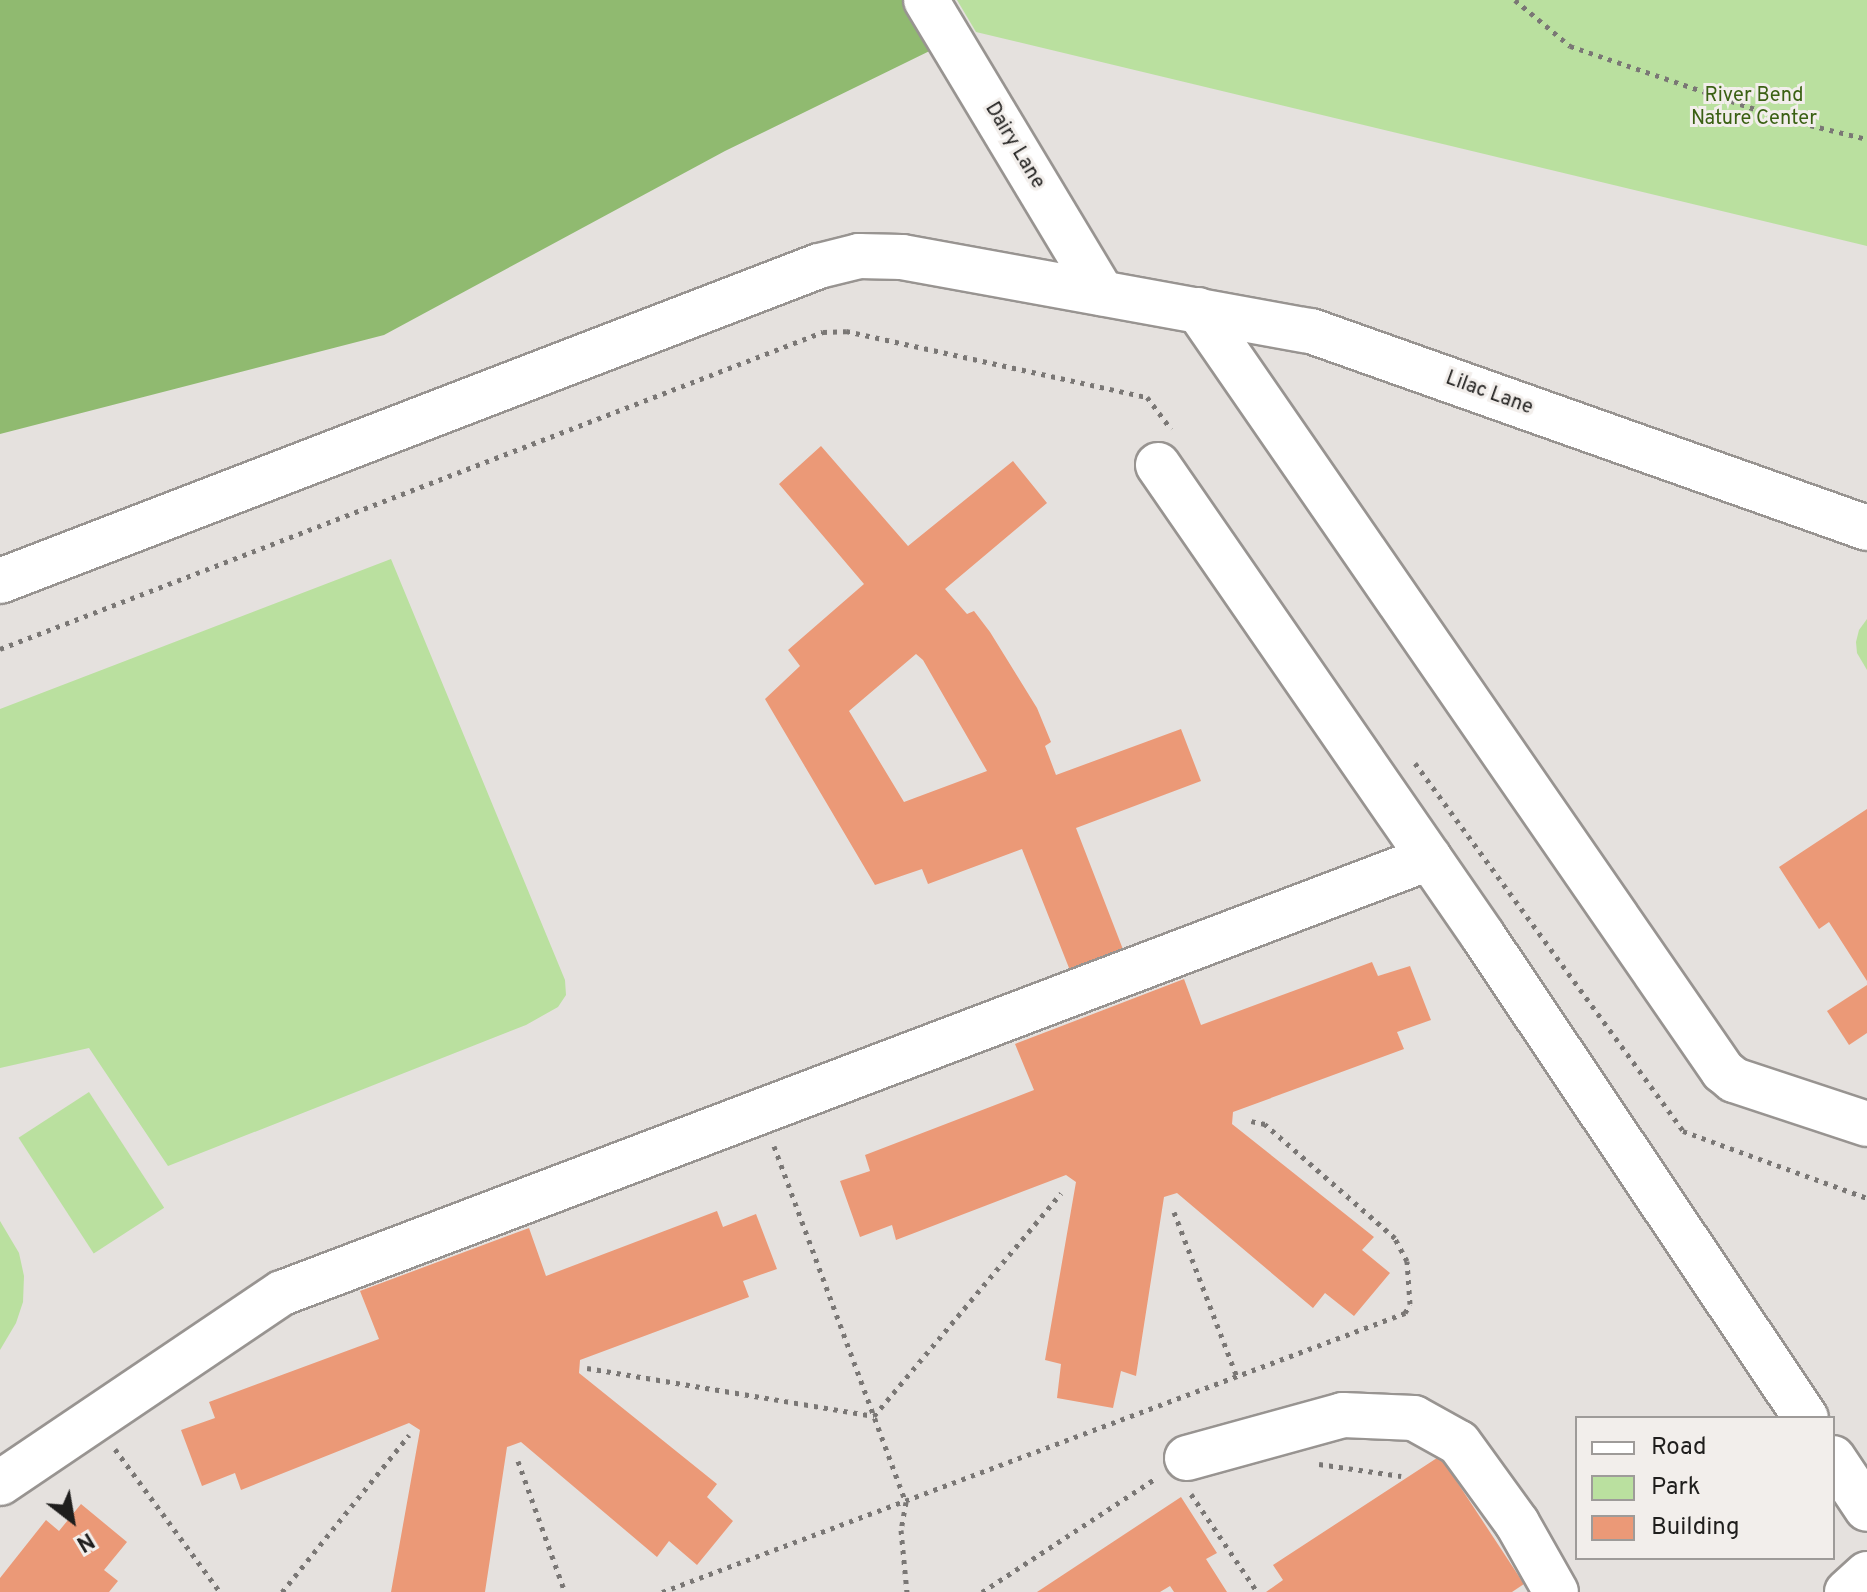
<!DOCTYPE html>
<html>
<head>
<meta charset="utf-8">
<style>
  body { margin:0 }
  #map { position:relative; width:1867px; height:1592px; overflow:hidden; background:#e5e1de; font-family:Overpass,sans-serif }
  div>[style] { position:absolute }
  [style*='--x'] { left:calc(var(--x)*1px); top:calc(var(--y)*1px); width:calc(var(--w)*1px); rotate:calc(var(--a)*1deg) }
  .green>* { inset:0; background:#bae09f; transform-origin:0 0 }
  .forest>* { inset:0; background:#90ba70 }
  .building>* { inset:0; background:#eb9977 }
  .path>* { height:5px; margin-top:-2.5px; transform-origin:0; background:repeating-linear-gradient(90deg,#7a7775 0 4px,transparent 0 10px) }
  .roads { filter:drop-shadow(2px 0 #989491) drop-shadow(-2px 0 #989491) drop-shadow(0 2px #989491) drop-shadow(0 -2px #989491) }
  .minor>* { height:44px; margin:-22px; padding:0 22px; transform-origin:22px; border-radius:22px; background:#fff }
  span { translate:-50% -50%; white-space:nowrap; text-align:center; line-height:1.15; -webkit-text-stroke:6px #f2eeeb; paint-order:stroke }
  .park-label { font-size:20px; color:#3a6013 }
  .street-label { font-size:20px; color:#1f1e1d }
  .legend { position:absolute; left:1575px; top:1416px; width:260px; height:144px; box-sizing:border-box; background:#f2eeeb; border:2px solid #9e9b99; margin:0; padding:10px 14px; list-style:none; font-size:24px; color:#1f1e1d }
  .legend li { display:flex; align-items:center; gap:16px; height:40px }
  .legend b { width:40px; border:2px solid #9e9b99 }
  .north { position:absolute; left:32px; top:1480px; width:80px; height:80px; -webkit-text-stroke:6px #f2eeeb; paint-order:stroke; rotate:149deg; font-size:22px; font-weight:700; line-height:32px; text-align:center; color:#1f1e1d }
  .north::after { content:''; display:block; margin:auto; width:28px; height:36px; background:#1f1e1d; clip-path:polygon(50% 0,100% 100%,50% 72%,0 100%) }
</style>
</head>
<body>
<div id="map">
  <div class="green">
    <i style="clip-path:polygon(957px 0,1867px 0,1867px 246px,976px 32px)"></i>
    <i style="clip-path:polygon(391px 559px,565px 980px,566px 995px,558px 1007px,526px 1025px,168px 1166px,89px 1048px,0 1068px,0 709px)"></i>
    <i style="clip-path:polygon(1867px 619px,1867px 670px,1857px 653px,1856px 642px,1859px 630px)"></i>
    <i style="left:89px;top:1092px;width:138px;height:84px;rotate:57deg"></i>
    <i style="clip-path:polygon(0 1221px,19px 1253px,24px 1276px,23px 1302px,16px 1323px,0 1350px)"></i>
  </div>
  <div class="forest">
    <i style="clip-path:polygon(0 0,925px 0,950px 41px,725px 151px,384px 335px,0 434px)"></i>
  </div>
  <div class="building">
    <i style="clip-path:polygon(evenodd,821px 446px,908px 546px,1013px 461px,1047px 503px,945px 589px,967px 614px,974px 611px,990px 632px,1037px 708px,1051px 742px,1045px 746px,1056px 775px,1181px 729px,1201px 781px,1076px 828px,1124px 952px,1071px 973px,1022px 849px,928px 884px,922px 869px,875px 885px,765px 699px,800px 666px,788px 650px,864px 584px,779px 484px,821px 446px,916px 654px,923px 660px,987px 771px,904px 802px,849px 711px,916px 654px)"></i>
    <i style="clip-path:polygon(1867px 809px,1867px 981px,1829px 922px,1819px 929px,1779px 867px)"></i>
    <i style="clip-path:polygon(1372px 962px,1378px 976px,1410px 966px,1431px 1020px,1397px 1032px,1404px 1049px,1233px 1112px,1232px 1124px,1374px 1237px,1362px 1250px,1390px 1273px,1354px 1316px,1325px 1293px,1313px 1308px,1177px 1193px,1164px 1197px,1136px 1376px,1121px 1371px,1113px 1408px,1057px 1398px,1061px 1364px,1045px 1360px,1076px 1182px,1066px 1175px,896px 1240px,892px 1225px,860px 1237px,840px 1181px,870px 1171px,865px 1155px,1034px 1090px,1015px 1044px,1184px 979px,1201px 1025px)"></i>
    <i style="clip-path:polygon(1867px 985px,1867px 1033px,1849px 1045px,1827px 1011px)"></i>
    <i style="clip-path:polygon(717px 1211px,723px 1227px,756px 1214px,777px 1269px,743px 1281px,749px 1297px,580px 1360px,579px 1373px,717px 1484px,707px 1497px,733px 1521px,697px 1565px,669px 1541px,657px 1557px,521px 1442px,507px 1447px,485px 1592px,391px 1592px,420px 1430px,409px 1423px,241px 1490px,235px 1473px,202px 1486px,181px 1430px,215px 1418px,209px 1402px,379px 1339px,360px 1291px,529px 1228px,546px 1276px)"></i>
    <i style="clip-path:polygon(1440px 1456px,1524px 1584px,1512px 1592px,1266px 1592px,1283px 1580px,1273px 1565px)"></i>
    <i style="clip-path:polygon(1181px 1497px,1217px 1553px,1206px 1559px,1227px 1592px,1174px 1592px,1170px 1586px,1160px 1592px,1037px 1592px)"></i>
    <i style="clip-path:polygon(81px 1504px,127px 1542px,104px 1570px,118px 1581px,109px 1592px,0 1592px,0 1578px,46px 1520px,59px 1531px)"></i>
  </div>
  <div class="path">
    <i style="--x:1515;--y:0;--w:72;--a:39.9"></i>
    <i style="--x:1570;--y:46;--w:223;--a:18.8"></i>
    <i style="--x:1781;--y:118;--w:89;--a:13.7"></i>
    <i style="--x:0;--y:649;--w:882;--a:-21.07"></i>
    <i style="--x:823;--y:332;--w:23;--a:-2"></i>
    <i style="--x:846;--y:331;--w:308;--a:12.4"></i>
    <i style="--x:1147;--y:397;--w:40;--a:53"></i>
    <i style="--x:1415;--y:763;--w:455;--a:53.9"></i>
    <i style="--x:1683;--y:1131;--w:196;--a:20"></i>
    <i style="--x:774;--y:1146;--w:380;--a:69.7"></i>
    <i style="--x:906;--y:1502;--w:28;--a:100"></i>
    <i style="--x:901;--y:1530;--w:62;--a:84.5"></i>
    <i style="--x:1174;--y:1212;--w:177;--a:69.1"></i>
    <i style="--x:587;--y:1368;--w:291;--a:9.5"></i>
    <i style="--x:874;--y:1416;--w:291;--a:-50"></i>
    <i style="--x:115;--y:1449;--w:177;--a:53.7"></i>
    <i style="--x:518;--y:1461;--w:139;--a:70.3"></i>
    <i style="--x:1319;--y:1464;--w:83;--a:8.3"></i>
    <i style="--x:1191;--y:1494;--w:116;--a:55.9"></i>
    <i style="--x:282;--y:1592;--w:202;--a:-51"></i>
    <i style="--x:662;--y:1592;--w:794;--a:-20.58"></i>
    <i style="--x:1405;--y:1313;--w:10;--a:-61"></i>
    <i style="--x:1410;--y:1304;--w:43;--a:-94"></i>
    <i style="--x:1407;--y:1261;--w:26;--a:-118"></i>
    <i style="--x:1395;--y:1238;--w:173;--a:-138.8"></i>
    <i style="--x:1265;--y:1124;--w:14;--a:-168"></i>
    <i style="--x:982;--y:1592;--w:207;--a:-33.2"></i>
  </div>
  <div class="roads">
    <div class="minor">
      <i style="--x:926;--y:0;--w:342;--a:59"></i>
      <i style="--x:1198;--y:310;--w:925;--a:55.4"></i>
      <i style="--x:1723;--y:1071;--w:14;--a:39"></i>
      <i style="--x:1734;--y:1080;--w:140;--a:18.3"></i>
      <i style="--x:1158;--y:465;--w:572;--a:55.39"></i>
      <i style="--x:1483;--y:936;--w:580;--a:56.17"></i>
      <i style="--x:0;--y:581;--w:877;--a:-21.04"></i>
      <i style="--x:819;--y:266;--w:41;--a:-14"></i>
      <i style="--x:859;--y:256;--w:43;--a:1.3"></i>
      <i style="--x:902;--y:257;--w:416;--a:10.3"></i>
      <i style="--x:1311;--y:331;--w:590;--a:19.51"></i>
      <i style="--x:1187;--y:1458;--w:162;--a:-15.4"></i>
      <i style="--x:1343;--y:1415;--w:71;--a:2.4"></i>
      <i style="--x:1414;--y:1418;--w:51;--a:29.1"></i>
      <i style="--x:1459;--y:1443;--w:99;--a:54.1"></i>
      <i style="--x:1517;--y:1523;--w:79;--a:60.5"></i>
      <i style="--x:1833;--y:1458;--w:61;--a:56.3"></i>
      <i style="--x:0;--y:1483;--w:340;--a:-34"></i>
      <i style="--x:282;--y:1293;--w:1227;--a:-20.77"></i>
      <i style="--x:1847;--y:1592;--w:27;--a:-42"></i>
    </div>
  </div>
  <div class="park-label">
    <span style="left:1754px;top:108px">River Bend<br>Nature Center</span>
  </div>
  <div class="street-label">
    <span style="left:1014px;top:146px;rotate:59deg">Dairy Lane</span>
    <span style="left:1489px;top:394px;rotate:20deg">Lilac Lane</span>
  </div>
  <ul class="legend">
  <li><b style="height:10px;background:#fff"></b>Road</li>
  <li><b style="height:22px;background:#bae09f"></b>Park</li>
  <li><b style="height:22px;background:#eb9977"></b>Building</li>
  </ul>
  <div class="north">N</div>
</div>
</body>
</html>
